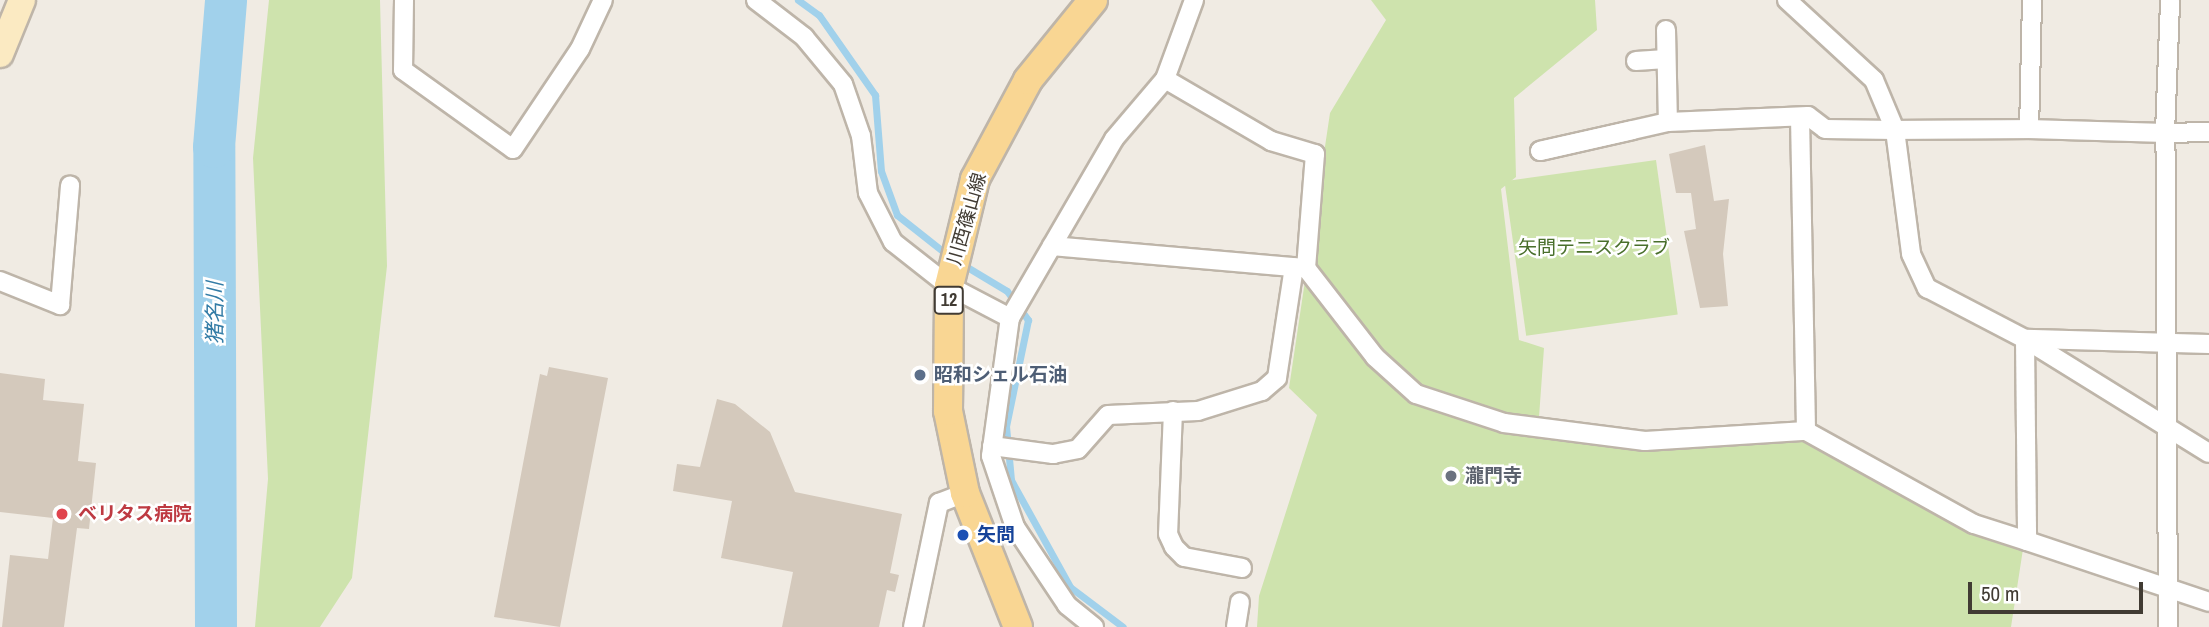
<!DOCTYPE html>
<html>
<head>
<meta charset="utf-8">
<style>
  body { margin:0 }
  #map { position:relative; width:2209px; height:627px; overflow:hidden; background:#f0ebe3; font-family:"Archivo Narrow","Noto Sans JP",sans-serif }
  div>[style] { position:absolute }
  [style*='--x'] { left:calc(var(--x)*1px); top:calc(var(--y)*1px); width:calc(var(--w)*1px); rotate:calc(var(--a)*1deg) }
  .green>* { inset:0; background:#cee3ad; transform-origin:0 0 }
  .stream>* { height:7px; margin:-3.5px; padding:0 3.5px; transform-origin:3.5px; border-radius:3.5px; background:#a1d1eb }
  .river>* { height:42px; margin:-21px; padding:0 21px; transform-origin:21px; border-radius:21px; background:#a1d1eb }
  .building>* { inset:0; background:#d4c9bc }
  .roads { filter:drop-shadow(2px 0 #beb5a9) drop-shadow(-2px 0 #beb5a9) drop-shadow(0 2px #beb5a9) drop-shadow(0 -2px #beb5a9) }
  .street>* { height:18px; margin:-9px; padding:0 9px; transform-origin:9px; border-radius:9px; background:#fff }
  .secondary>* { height:26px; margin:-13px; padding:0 13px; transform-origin:13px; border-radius:13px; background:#fbeac2 }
  .primary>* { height:28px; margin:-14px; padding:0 14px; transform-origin:14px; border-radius:14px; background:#f9d693 }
  .dots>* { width:19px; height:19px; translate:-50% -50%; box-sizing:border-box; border:4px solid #fff; border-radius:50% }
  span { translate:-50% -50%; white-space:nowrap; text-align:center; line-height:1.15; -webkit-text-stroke:5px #fff; paint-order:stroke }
  .shield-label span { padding:2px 5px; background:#fff; border:2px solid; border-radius:5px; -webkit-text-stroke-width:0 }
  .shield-label { font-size:18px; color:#413b33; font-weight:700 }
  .street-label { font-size:19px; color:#413b33 }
  .park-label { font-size:19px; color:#496f2b }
  .service-label { font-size:19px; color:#4e5e75; font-weight:700 }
  .left { translate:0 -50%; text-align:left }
  .worship-label { font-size:19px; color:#5b616d; font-weight:700 }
  .health-label { font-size:19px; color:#be3a42; font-weight:700 }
  .transit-label { font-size:19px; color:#164399; font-weight:700 }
  .water-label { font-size:21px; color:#337ca6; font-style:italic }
  .scale { position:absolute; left:1968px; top:582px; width:175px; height:32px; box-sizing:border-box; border:4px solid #413b33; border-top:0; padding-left:9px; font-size:21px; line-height:24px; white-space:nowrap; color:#413b33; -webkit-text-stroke:5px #fff; paint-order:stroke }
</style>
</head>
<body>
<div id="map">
  <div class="green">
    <i style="clip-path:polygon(269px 0,380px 0,387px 266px,352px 578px,320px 627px,255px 627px,268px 479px,253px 158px)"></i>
    <i style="clip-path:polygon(1371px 0,1595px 0,1597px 30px,1514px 98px,1516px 177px,1501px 189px,1519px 340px,1544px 348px,1539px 417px,1592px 443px,1806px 436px,2023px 549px,2011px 627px,1257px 627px,1259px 596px,1317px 415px,1289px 388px,1330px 113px,1386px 20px)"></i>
    <i style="left:1656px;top:160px;width:156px;height:153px;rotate:82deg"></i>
  </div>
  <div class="stream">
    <i style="--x:798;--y:0;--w:26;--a:36"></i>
    <i style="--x:819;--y:15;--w:98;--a:55"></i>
    <i style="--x:875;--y:95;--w:76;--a:85.5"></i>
    <i style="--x:881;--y:171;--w:47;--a:70"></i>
    <i style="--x:897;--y:215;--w:66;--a:38.3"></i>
    <i style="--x:962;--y:264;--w:52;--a:31"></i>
    <i style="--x:1007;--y:291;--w:36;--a:54"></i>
    <i style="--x:1028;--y:320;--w:108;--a:101.7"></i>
    <i style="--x:1006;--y:426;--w:54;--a:84.7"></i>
    <i style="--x:1011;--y:480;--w:122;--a:61.1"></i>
    <i style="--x:1070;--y:587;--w:66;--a:37"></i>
  </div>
  <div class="river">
    <i style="--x:216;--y:627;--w:480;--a:-90.2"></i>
    <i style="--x:214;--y:147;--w:147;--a:-85.3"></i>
  </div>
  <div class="building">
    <i style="clip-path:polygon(1705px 145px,1714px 201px,1729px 199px,1723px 254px,1728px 306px,1700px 308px,1684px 231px,1696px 229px,1691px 193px,1676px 193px,1669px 154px)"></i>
    <i style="clip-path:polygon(549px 367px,608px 378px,560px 627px,494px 617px,540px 374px,547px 376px)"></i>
    <i style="clip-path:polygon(0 373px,45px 379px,43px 400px,84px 404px,78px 461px,96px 463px,89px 529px,77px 528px,64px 627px,2px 627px,10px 555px,48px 559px,53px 518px,0 512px)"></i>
    <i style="clip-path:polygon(717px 399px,735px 404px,770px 432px,795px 492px,902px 514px,890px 573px,899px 575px,895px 592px,887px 590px,879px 627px,782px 627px,793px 572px,721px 558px,732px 501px,673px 491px,677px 464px,700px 467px)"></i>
  </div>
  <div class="roads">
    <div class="street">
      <i style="--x:404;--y:0;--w:70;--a:90.8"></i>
      <i style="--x:403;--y:70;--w:135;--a:35.7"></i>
      <i style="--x:513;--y:149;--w:120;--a:-56.2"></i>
      <i style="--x:580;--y:49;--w:54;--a:-64.9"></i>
      <i style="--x:756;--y:0;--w:61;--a:37.6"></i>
      <i style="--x:804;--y:37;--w:61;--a:50.3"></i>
      <i style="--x:843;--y:84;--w:55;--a:70.9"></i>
      <i style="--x:861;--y:136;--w:57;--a:83"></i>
      <i style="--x:868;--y:193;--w:55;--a:63"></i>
      <i style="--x:893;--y:242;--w:71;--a:38.2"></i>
      <i style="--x:949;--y:286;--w:69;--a:27.7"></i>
      <i style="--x:1787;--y:0;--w:118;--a:42.6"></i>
      <i style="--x:1874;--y:80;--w:54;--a:67.2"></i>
      <i style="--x:1895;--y:130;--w:134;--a:-0.4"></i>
      <i style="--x:2032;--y:0;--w:129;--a:91.3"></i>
      <i style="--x:2029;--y:129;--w:136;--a:1.7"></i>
      <i style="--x:2165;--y:133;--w:133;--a:-87.8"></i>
      <i style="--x:1666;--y:30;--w:92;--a:88.8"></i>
      <i style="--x:1636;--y:61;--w:30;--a:-4"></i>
      <i style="--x:1165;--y:79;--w:123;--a:30.3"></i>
      <i style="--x:1271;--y:141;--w:46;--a:16.5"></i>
      <i style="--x:1315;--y:154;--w:114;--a:94.5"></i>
      <i style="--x:1306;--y:268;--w:113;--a:52.2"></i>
      <i style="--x:1375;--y:357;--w:55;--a:42.1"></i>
      <i style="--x:1416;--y:394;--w:93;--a:18.2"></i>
      <i style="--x:1504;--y:423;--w:142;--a:7.3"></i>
      <i style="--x:1645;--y:441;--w:161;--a:-3.6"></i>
      <i style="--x:1806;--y:431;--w:192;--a:29"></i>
      <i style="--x:1974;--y:524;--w:56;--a:17.8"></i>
      <i style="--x:1800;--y:117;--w:314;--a:88.9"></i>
      <i style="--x:1633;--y:130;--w:95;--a:167.3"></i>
      <i style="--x:1540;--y:151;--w:131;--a:-12.8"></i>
      <i style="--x:1668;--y:122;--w:140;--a:-2.5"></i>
      <i style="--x:1808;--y:116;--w:21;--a:37"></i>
      <i style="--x:1825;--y:129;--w:70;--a:0.8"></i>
      <i style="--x:1895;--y:130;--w:125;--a:82.6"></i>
      <i style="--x:1911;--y:254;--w:38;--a:65"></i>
      <i style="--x:1927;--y:288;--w:110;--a:27.5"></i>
      <i style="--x:2025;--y:339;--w:216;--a:31.8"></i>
      <i style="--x:1052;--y:246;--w:255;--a:5"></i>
      <i style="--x:0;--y:281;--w:65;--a:21.8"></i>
      <i style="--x:60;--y:305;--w:120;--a:-85.2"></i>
      <i style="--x:2209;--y:344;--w:184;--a:-178.4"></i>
      <i style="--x:2025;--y:339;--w:202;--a:89.4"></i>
      <i style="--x:2027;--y:541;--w:192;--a:18.5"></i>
      <i style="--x:1173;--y:411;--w:123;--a:92.3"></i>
      <i style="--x:1168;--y:534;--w:14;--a:65"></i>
      <i style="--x:1174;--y:547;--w:14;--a:45"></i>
      <i style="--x:1184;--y:557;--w:59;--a:10.7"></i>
      <i style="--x:992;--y:446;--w:62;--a:7.5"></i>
      <i style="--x:1053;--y:454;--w:25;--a:-11"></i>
      <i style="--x:1078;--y:449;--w:45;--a:-48.6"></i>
      <i style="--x:1108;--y:415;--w:90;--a:-2.5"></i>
      <i style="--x:1198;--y:411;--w:67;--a:-17.4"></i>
      <i style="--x:1262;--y:391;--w:20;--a:-41"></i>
      <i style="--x:1277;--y:378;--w:112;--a:-81.3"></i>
      <i style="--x:913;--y:627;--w:127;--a:-78.2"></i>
      <i style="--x:939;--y:503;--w:28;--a:-21"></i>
      <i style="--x:1094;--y:627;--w:35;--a:-141"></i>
      <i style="--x:1067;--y:605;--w:94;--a:-123.7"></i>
      <i style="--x:1015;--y:527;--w:75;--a:-108.7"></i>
      <i style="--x:991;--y:456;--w:139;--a:-82.2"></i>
      <i style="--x:1010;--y:318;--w:207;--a:-59.8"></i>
      <i style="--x:1114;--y:139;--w:79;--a:-49.6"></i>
      <i style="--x:1165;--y:79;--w:84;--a:-69.8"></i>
      <i style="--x:1236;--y:627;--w:25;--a:-81"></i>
      <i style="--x:2168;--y:627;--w:494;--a:-90.3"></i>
      <i style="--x:2165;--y:133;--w:44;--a:-1.3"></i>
    </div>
    <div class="secondary">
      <i style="--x:0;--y:54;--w:58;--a:-67.8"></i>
    </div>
    <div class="primary">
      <i style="--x:1018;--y:627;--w:144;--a:-111.6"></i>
      <i style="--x:965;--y:493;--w:84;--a:-101.7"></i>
      <i style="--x:948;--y:411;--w:125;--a:-89.5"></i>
      <i style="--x:949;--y:286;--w:110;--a:-76.3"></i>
      <i style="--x:975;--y:179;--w:112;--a:-61.8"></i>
      <i style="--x:1028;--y:80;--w:103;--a:-50.9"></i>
    </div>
  </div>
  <div class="dots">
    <i style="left:920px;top:375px;background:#5c6f8a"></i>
    <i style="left:1451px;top:476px;background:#6b7280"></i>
    <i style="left:62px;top:514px;background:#e0444e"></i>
    <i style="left:963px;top:535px;background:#1a4fb4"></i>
  </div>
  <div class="shield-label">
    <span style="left:949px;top:300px">12</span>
  </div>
  <div class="street-label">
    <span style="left:967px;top:219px;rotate:-74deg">川西篠山線</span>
  </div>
  <div class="park-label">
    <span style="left:1594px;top:248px">矢問テニスクラブ</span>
  </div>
  <div class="service-label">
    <span class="left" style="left:934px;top:375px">昭和シェル石油</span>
  </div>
  <div class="worship-label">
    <span class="left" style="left:1465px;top:476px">瀧門寺</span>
  </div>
  <div class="health-label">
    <span class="left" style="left:78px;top:514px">ベリタス病院</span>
  </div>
  <div class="transit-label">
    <span class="left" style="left:977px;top:535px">矢問</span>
  </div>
  <div class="water-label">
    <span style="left:215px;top:313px;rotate:-90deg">猪名川</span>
  </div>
  <div class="scale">50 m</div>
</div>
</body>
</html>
